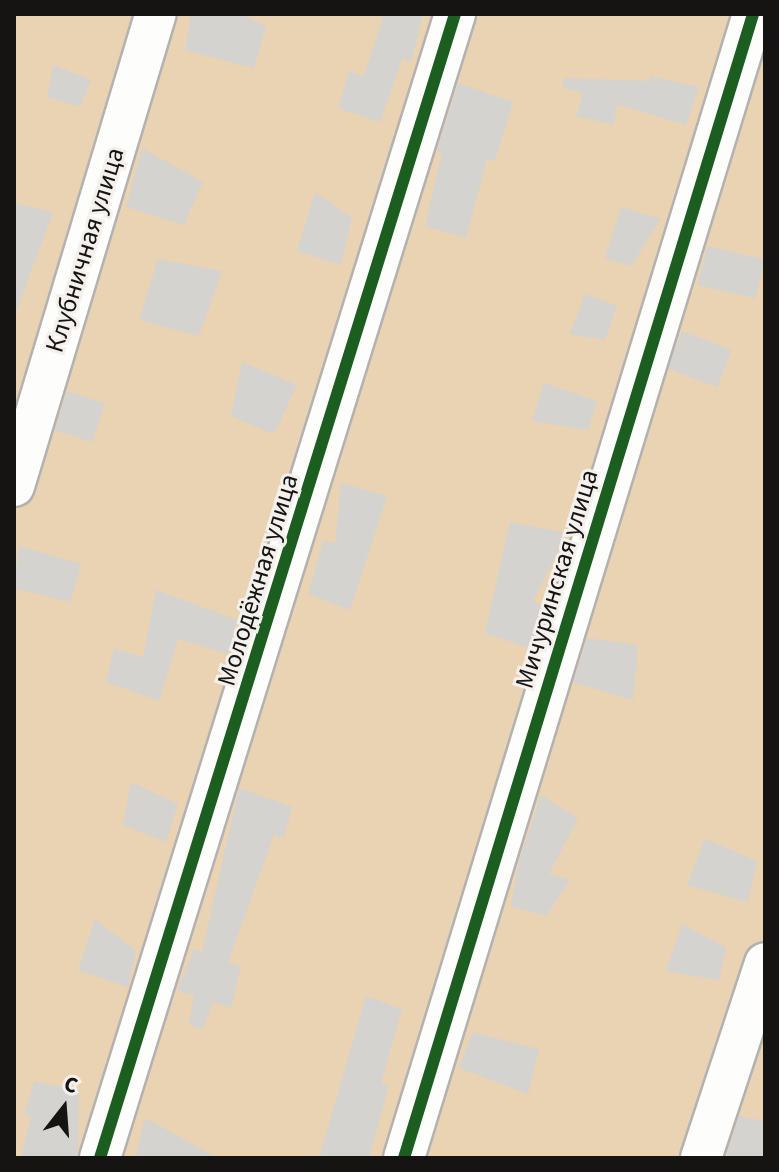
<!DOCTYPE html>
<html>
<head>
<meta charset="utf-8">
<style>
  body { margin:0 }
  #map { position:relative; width:779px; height:1172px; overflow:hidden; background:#f3f1ee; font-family:"Source Sans 3",sans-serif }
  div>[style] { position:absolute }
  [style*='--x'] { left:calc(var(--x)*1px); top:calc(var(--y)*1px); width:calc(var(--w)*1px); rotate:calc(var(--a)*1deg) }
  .green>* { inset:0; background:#e9d3b3; transform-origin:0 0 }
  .building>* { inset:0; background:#d4d3d0; transform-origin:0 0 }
  .roads { filter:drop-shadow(2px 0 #b4b2b0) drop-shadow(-2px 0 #b4b2b0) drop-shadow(0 2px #b4b2b0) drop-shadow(0 -2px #b4b2b0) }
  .minor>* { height:40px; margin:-20px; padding:0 20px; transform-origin:20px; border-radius:20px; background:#fdfdfc }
  .cycleway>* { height:12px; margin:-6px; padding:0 6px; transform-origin:6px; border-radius:6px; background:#1b5e20 }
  span { translate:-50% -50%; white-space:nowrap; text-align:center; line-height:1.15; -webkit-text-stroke:6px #f4f1ed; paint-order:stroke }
  .street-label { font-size:26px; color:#151412 }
  .frame { position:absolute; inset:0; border:16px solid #151412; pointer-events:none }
  .north { position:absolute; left:24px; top:1068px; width:80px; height:80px; -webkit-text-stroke:6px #f4f1ed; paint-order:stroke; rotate:17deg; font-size:22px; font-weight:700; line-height:32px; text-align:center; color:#151412 }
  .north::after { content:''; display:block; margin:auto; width:28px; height:36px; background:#151412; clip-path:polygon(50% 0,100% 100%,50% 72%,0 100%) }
</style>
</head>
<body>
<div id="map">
  <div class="green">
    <i style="left:14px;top:14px;width:751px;height:1144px"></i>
  </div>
  <div class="building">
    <i style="clip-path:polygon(191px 14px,240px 14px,266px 26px,254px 68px,185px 50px)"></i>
    <i style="clip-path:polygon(384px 14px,423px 14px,411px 62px,402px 59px,380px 122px,338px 108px,349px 71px,364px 76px)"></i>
    <i style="clip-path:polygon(53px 65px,91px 80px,80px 107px,47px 97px)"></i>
    <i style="clip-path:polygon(650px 76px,699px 87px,686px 125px,617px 104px,614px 125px,576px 116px,583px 93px,562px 87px,564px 78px,649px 81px)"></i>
    <i style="clip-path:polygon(458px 83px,513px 102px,495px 160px,487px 159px,466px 238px,425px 226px,442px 152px,437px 151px)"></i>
    <i style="clip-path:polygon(142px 148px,203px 182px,184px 225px,126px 207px)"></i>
    <i style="clip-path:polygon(315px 192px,352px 218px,341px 265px,297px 251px)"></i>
    <i style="clip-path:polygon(14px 203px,53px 212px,17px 309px,14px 308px)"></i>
    <i style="clip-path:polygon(621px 207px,661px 219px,631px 266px,605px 258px)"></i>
    <i style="left:707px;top:246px;width:59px;height:40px;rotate:13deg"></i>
    <i style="clip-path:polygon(158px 259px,222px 271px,199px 336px,139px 320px)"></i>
    <i style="clip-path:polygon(585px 294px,617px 306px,605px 340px,570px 334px)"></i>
    <i style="left:682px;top:331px;width:53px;height:40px;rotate:21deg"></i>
    <i style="clip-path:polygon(242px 362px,297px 385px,274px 434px,231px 416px)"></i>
    <i style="clip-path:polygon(544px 383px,597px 401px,588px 430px,532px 421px)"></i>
    <i style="left:67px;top:391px;width:40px;height:41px;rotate:18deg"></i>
    <i style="clip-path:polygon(341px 483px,387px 496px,350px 610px,308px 594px,323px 541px,335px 543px)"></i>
    <i style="clip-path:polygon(510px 522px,567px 533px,533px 601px,543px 606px,535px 650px,485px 633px)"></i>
    <i style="clip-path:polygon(19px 546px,81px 564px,70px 602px,14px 588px)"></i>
    <i style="clip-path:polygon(156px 590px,237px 620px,228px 654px,178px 639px,159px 701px,106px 682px,114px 648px,143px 657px)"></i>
    <i style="clip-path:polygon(587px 638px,638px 645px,633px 700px,573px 682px)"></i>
    <i style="clip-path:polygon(131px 782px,178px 804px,166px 842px,123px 825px)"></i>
    <i style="clip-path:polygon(239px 788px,292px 807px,284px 838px,274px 835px,228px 962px,241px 967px,231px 1008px,213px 1002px,203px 1029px,189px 1025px,194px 996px,177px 990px,194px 949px,202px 952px)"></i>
    <i style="clip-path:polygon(541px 795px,578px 818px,549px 874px,570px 880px,546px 916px,511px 906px,518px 865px)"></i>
    <i style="clip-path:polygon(705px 839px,757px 861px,748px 902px,687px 885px)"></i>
    <i style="clip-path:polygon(95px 919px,136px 951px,128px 987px,78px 970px)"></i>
    <i style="clip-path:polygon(682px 925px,726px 947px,719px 980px,666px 971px)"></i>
    <i style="clip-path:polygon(366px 996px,402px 1009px,381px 1084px,389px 1085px,369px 1158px,319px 1158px)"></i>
    <i style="clip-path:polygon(472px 1032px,539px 1049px,528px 1094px,459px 1068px)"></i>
    <i style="clip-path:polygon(34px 1082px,79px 1089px,78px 1158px,21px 1158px,31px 1116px,24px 1114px)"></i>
    <i style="clip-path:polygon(739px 1116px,765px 1121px,765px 1158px,725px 1158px)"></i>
    <i style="clip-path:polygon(145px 1118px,218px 1158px,135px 1158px)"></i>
  </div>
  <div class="roads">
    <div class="minor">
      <i style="--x:14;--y:486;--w:493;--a:-73.3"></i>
      <i style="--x:100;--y:1158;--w:1198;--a:-72.76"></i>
      <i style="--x:404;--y:1158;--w:1196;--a:-73.03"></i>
      <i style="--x:701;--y:1158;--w:205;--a:-71.8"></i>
    </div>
  </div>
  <div class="cycleway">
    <i style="--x:100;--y:1158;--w:1198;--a:-72.76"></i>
    <i style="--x:404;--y:1158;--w:1196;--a:-73.03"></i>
  </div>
  <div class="street-label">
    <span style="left:85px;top:250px;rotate:-73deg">Клубничная улица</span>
    <span style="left:557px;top:579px;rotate:-73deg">Мичуринская улица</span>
    <span style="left:258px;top:580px;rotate:-73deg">Молодёжная улица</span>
  </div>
  <div class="frame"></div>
  <div class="north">С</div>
</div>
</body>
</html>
